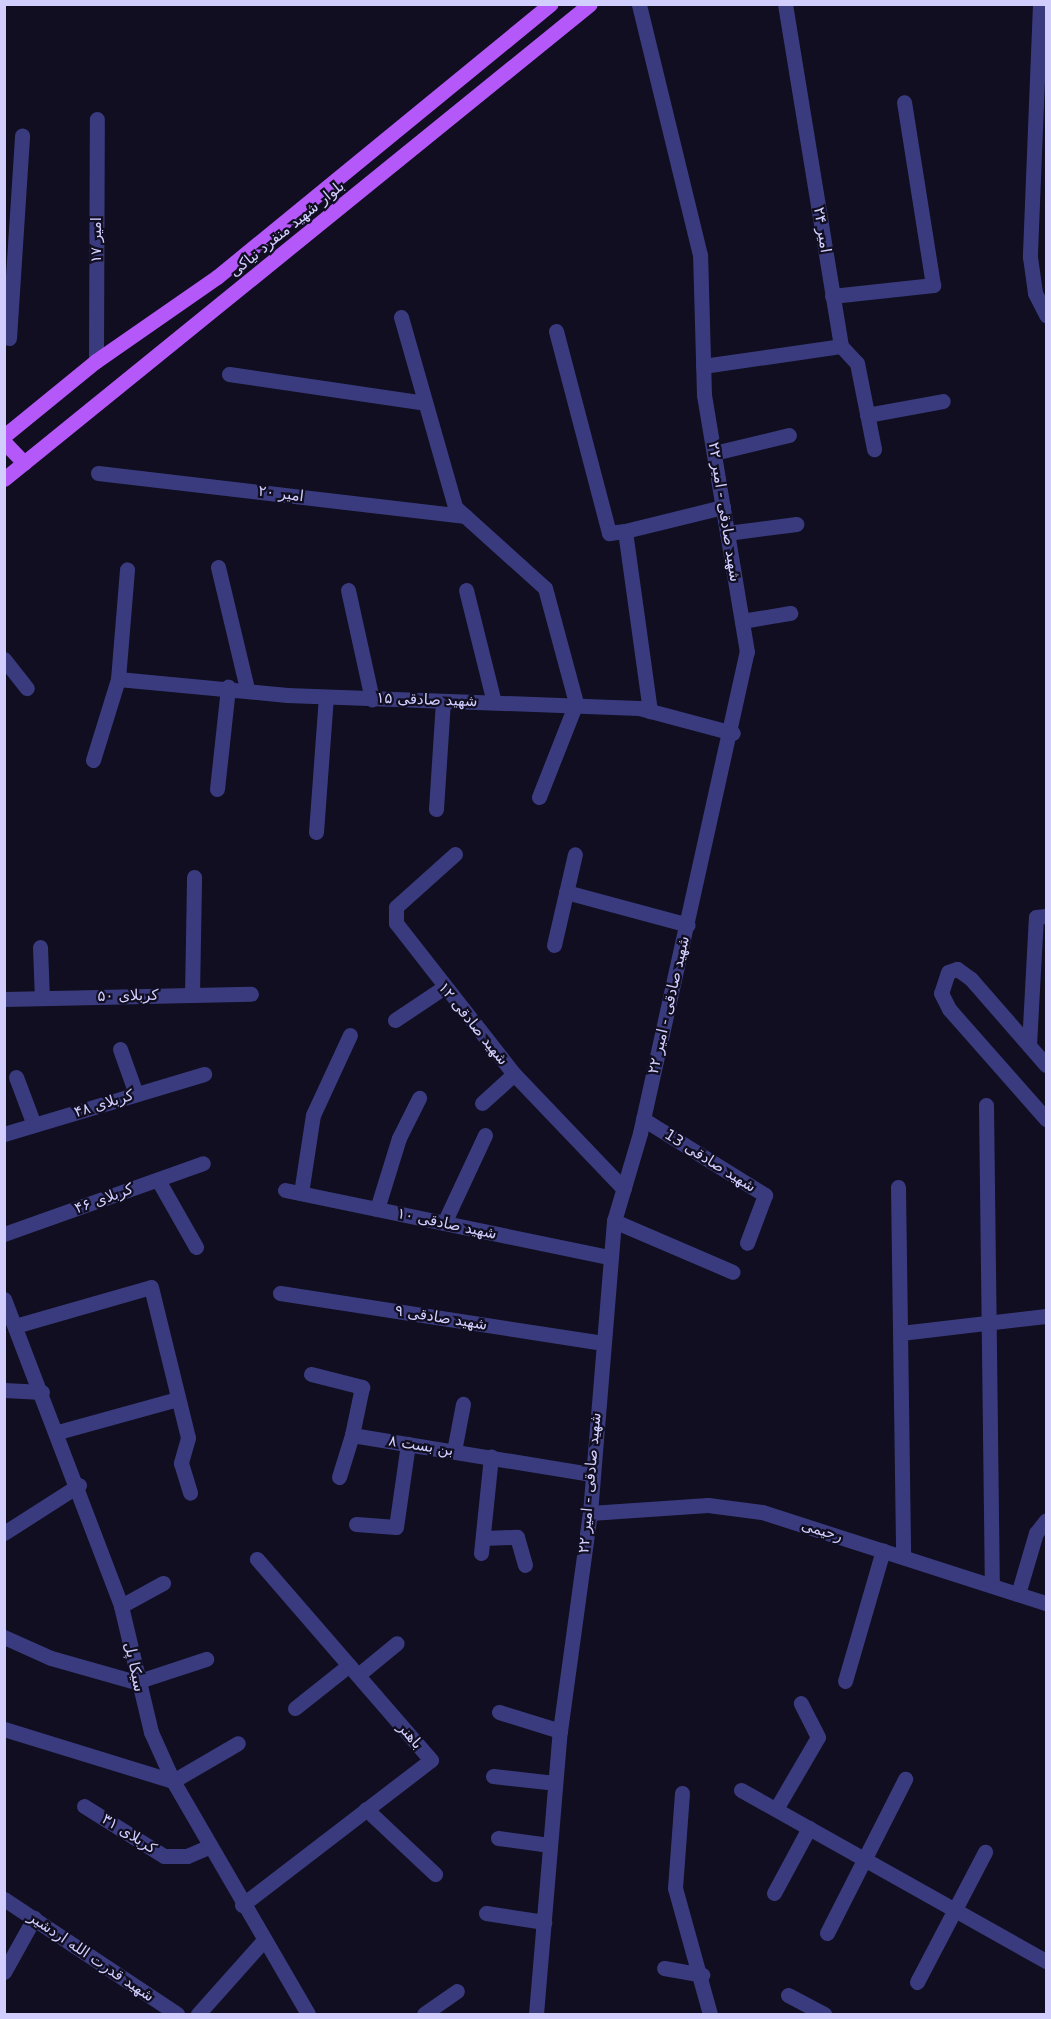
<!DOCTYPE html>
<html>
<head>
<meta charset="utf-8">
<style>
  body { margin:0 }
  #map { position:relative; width:1051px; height:2019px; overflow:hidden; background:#100e20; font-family:"DejaVu Sans","Noto Naskh Arabic",sans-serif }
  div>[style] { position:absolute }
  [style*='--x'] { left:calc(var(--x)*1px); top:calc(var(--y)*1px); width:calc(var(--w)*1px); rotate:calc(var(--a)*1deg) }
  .minor>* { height:15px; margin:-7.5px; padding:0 7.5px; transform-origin:7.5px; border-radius:7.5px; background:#3a3b7e }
  .tertiary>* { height:15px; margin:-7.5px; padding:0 7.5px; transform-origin:7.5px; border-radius:7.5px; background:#3a3b7e }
  .primary>* { height:15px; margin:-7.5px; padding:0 7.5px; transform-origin:7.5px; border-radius:7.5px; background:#b558fa }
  span { translate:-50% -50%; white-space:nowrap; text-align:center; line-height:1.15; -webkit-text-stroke:4.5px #100e20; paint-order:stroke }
  .street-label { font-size:15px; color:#d1cefe }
  .frame { position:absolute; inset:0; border:6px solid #d1cefe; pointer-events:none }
</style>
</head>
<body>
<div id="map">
  <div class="minor">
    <i style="--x:785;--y:4;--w:347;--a:80.7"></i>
    <i style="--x:841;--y:346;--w:23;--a:47"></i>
    <i style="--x:857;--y:363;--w:88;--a:78.8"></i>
    <i style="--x:1040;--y:4;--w:253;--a:92.3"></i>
    <i style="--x:1030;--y:257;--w:36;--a:82"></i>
    <i style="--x:1035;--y:293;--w:25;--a:63"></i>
    <i style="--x:832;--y:296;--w:102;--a:-6.2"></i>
    <i style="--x:933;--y:285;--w:185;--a:-99"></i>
    <i style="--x:401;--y:317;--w:198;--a:74.1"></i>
    <i style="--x:455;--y:507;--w:121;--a:42"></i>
    <i style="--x:545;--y:588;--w:119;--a:74.9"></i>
    <i style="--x:576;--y:703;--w:101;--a:111.5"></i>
    <i style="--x:556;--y:331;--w:209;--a:75.3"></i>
    <i style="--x:609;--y:533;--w:16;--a:-7"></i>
    <i style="--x:625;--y:531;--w:182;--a:82.1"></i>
    <i style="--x:9;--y:338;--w:203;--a:-86.3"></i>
    <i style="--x:96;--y:361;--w:242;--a:-89.8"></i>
    <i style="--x:703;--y:366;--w:139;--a:-8.2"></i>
    <i style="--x:229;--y:374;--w:198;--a:8.4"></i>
    <i style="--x:867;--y:415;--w:77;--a:-10.4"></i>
    <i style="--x:714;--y:453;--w:77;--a:-13.5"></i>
    <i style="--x:98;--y:473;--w:370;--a:6.7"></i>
    <i style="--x:625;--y:531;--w:101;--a:-13.8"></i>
    <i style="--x:727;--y:533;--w:70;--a:-7.4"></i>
    <i style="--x:218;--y:567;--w:125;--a:76.6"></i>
    <i style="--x:348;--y:590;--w:112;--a:77.6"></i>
    <i style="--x:466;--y:590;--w:115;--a:76"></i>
    <i style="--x:742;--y:621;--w:49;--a:-9.5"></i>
    <i style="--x:4;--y:659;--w:37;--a:52"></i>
    <i style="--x:118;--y:679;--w:170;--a:5.4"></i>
    <i style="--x:287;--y:695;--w:352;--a:2.1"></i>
    <i style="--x:639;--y:708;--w:97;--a:14.9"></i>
    <i style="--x:93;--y:760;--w:85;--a:-72.8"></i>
    <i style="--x:118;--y:679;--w:110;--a:-85.3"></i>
    <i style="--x:217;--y:789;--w:103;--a:-83.8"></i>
    <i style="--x:436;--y:809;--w:108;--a:-86.3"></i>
    <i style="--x:316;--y:832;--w:135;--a:-85.8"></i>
    <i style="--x:455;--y:854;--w:79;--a:138.1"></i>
    <i style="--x:396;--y:907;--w:16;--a:90"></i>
    <i style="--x:396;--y:923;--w:192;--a:52"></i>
    <i style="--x:514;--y:1074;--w:159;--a:46.3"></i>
    <i style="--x:566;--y:892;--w:126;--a:15.1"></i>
    <i style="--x:554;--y:945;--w:93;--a:-77"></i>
    <i style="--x:40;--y:947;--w:51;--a:87.8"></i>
    <i style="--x:192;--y:995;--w:118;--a:-89"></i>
    <i style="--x:4;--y:999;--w:247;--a:-1.2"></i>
    <i style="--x:395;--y:1020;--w:58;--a:-33.7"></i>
    <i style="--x:1029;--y:1045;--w:128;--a:-86.9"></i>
    <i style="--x:1036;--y:917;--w:10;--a:-6"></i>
    <i style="--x:120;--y:1049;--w:48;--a:70.4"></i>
    <i style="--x:1046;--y:1065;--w:114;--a:-131.1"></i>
    <i style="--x:971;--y:979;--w:17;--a:-144"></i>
    <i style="--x:957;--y:969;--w:9;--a:162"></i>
    <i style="--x:948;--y:972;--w:22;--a:108"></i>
    <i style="--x:941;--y:993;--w:18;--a:63"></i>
    <i style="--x:949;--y:1009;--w:147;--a:48.6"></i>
    <i style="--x:16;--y:1077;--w:51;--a:69.4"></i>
    <i style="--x:482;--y:1103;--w:43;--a:-42.2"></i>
    <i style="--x:986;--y:1105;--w:480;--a:89.3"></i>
    <i style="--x:643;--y:1119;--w:144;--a:31.9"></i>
    <i style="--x:765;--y:1195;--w:51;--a:110.6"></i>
    <i style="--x:4;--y:1134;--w:209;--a:-16.7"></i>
    <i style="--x:158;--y:1180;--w:77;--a:60.4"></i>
    <i style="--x:898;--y:1187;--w:369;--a:89.2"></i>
    <i style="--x:285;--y:1190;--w:331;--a:11.7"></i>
    <i style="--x:301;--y:1193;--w:79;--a:-81.3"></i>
    <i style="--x:313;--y:1115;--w:88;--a:-65.2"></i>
    <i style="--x:377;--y:1209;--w:74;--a:-72.8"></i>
    <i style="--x:399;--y:1138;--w:45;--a:-63.4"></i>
    <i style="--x:614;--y:1221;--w:129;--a:23.2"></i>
    <i style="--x:444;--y:1223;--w:97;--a:-65"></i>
    <i style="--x:4;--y:1234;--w:211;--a:-19.6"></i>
    <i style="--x:280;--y:1293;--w:327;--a:8.8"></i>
    <i style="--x:15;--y:1326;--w:141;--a:-16"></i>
    <i style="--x:151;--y:1287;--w:155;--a:76.2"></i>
    <i style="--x:188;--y:1438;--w:26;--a:106"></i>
    <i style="--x:181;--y:1463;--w:31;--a:73"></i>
    <i style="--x:901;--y:1333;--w:146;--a:-6.7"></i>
    <i style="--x:311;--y:1374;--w:53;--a:14.3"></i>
    <i style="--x:362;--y:1387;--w:49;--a:101.8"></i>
    <i style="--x:352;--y:1435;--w:241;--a:9.3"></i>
    <i style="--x:4;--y:1390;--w:38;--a:3"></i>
    <i style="--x:58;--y:1432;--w:124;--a:-15.4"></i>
    <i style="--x:454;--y:1451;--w:48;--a:-79.2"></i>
    <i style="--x:339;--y:1477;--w:44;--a:-72.8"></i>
    <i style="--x:590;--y:1513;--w:118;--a:-3.9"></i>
    <i style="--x:708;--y:1505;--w:54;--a:7.4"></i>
    <i style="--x:762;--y:1512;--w:298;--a:17.8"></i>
    <i style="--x:356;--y:1524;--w:40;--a:4.3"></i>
    <i style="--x:396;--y:1527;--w:84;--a:-81.8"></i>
    <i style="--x:4;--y:1533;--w:89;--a:-32.6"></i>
    <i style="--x:483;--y:1538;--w:34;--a:-2"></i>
    <i style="--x:517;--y:1537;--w:29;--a:74"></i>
    <i style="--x:481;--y:1553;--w:97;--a:-84.1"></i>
    <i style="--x:1018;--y:1594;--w:64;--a:-73.6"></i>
    <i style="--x:1036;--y:1533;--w:16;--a:-52"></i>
    <i style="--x:121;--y:1606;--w:48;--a:-28.7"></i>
    <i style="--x:4;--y:1637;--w:51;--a:24.1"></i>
    <i style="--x:51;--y:1658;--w:88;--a:15.8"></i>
    <i style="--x:136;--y:1682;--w:74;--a:-18.2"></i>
    <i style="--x:358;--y:1675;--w:50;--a:-39.4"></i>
    <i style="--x:845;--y:1681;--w:136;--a:-73.8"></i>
    <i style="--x:295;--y:1708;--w:69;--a:-38.5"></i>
    <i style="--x:499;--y:1712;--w:64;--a:17.3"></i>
    <i style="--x:4;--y:1729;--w:177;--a:17.1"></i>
    <i style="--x:173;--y:1781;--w:75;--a:-30.3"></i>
    <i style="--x:493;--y:1776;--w:62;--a:6.4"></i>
    <i style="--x:741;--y:1790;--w:350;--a:29.3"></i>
    <i style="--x:682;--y:1793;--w:95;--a:94.2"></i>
    <i style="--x:675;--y:1888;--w:131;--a:74.5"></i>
    <i style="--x:84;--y:1806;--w:94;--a:32"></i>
    <i style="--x:164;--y:1856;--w:23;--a:0"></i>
    <i style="--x:187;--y:1856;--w:25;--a:-23"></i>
    <i style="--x:366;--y:1809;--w:95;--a:43.3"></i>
    <i style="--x:776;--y:1809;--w:83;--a:-59.7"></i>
    <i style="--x:818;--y:1737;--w:38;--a:-117"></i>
    <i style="--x:498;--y:1838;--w:52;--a:7.7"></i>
    <i style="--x:774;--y:1893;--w:74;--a:-61.7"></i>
    <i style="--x:4;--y:1899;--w:208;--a:33.6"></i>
    <i style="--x:242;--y:1905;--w:238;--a:-37.5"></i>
    <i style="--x:431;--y:1760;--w:266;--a:-130.9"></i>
    <i style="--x:486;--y:1913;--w:59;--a:8.8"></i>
    <i style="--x:827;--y:1933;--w:173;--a:-63.1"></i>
    <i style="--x:664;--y:1968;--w:39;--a:10"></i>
    <i style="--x:4;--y:1972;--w:62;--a:-60.9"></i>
    <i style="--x:917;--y:1982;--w:147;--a:-62.4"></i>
    <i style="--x:788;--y:1995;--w:41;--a:27.8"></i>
    <i style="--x:198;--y:2014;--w:98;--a:-48.3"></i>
    <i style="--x:424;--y:2014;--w:40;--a:-34.9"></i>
  </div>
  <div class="tertiary">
    <i style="--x:4;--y:1299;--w:329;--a:69.1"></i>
    <i style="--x:121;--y:1606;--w:130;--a:76.6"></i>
    <i style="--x:151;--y:1732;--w:54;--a:65.8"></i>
    <i style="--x:173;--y:1781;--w:269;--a:59.9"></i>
    <i style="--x:536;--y:2014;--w:284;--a:-85.2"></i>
    <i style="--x:560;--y:1731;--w:220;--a:-82.2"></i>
    <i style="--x:590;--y:1513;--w:293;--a:-85.3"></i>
    <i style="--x:614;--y:1221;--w:92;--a:-73.5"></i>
    <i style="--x:640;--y:1133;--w:493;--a:-77.5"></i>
    <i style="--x:747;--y:652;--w:261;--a:-99.5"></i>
    <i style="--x:704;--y:395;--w:140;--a:-91.6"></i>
    <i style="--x:700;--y:255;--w:258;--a:-103.7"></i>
  </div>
  <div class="primary">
    <i style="--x:4;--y:436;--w:119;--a:-39.2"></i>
    <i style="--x:96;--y:361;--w:147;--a:-34.8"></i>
    <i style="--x:217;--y:277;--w:431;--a:-39.3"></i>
    <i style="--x:4;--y:442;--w:29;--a:46"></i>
    <i style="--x:4;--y:479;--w:754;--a:-39.03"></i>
  </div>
  <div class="street-label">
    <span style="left:287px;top:229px;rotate:-39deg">بلوار شهید منفرد نیاکی</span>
    <span style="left:822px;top:230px;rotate:81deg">امیر ۲۴</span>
    <span style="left:97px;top:240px;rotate:-90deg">امیر ۱۷</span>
    <span style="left:281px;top:494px;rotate:7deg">امیر ۲۰</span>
    <span style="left:724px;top:512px;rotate:81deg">شهید صادقی - امیر ۲۲</span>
    <span style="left:427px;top:700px;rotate:2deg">شهید صادقی ۱۵</span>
    <span style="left:128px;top:996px;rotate:-1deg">کربلای ۵۰</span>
    <span style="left:669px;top:1005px;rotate:-77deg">شهید صادقی - امیر ۲۲</span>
    <span style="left:473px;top:1024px;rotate:51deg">شهید صادقی ۱۲</span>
    <span style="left:104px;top:1104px;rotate:-17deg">کربلای ۴۸</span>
    <span style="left:710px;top:1161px;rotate:32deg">شهید صادقی 13</span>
    <span style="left:104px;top:1199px;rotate:-20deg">کربلای ۴۶</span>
    <span style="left:447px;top:1224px;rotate:12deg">شهید صادقی ۱۰</span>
    <span style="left:441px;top:1318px;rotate:9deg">شهید صادقی ۹</span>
    <span style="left:421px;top:1446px;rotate:9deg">بن بست ۸</span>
    <span style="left:590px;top:1483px;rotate:-85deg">شهید صادقی - امیر ۲۲</span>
    <span style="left:822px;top:1531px;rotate:17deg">رحیمی</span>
    <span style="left:134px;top:1667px;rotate:78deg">سیکا پل</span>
    <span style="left:410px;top:1736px;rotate:49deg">باهنر</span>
    <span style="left:129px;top:1834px;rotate:32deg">کربلای ۳۱</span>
    <span style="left:91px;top:1957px;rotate:34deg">شهید قدرت الله اردشیر</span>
  </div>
  <div class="frame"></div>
</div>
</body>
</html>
